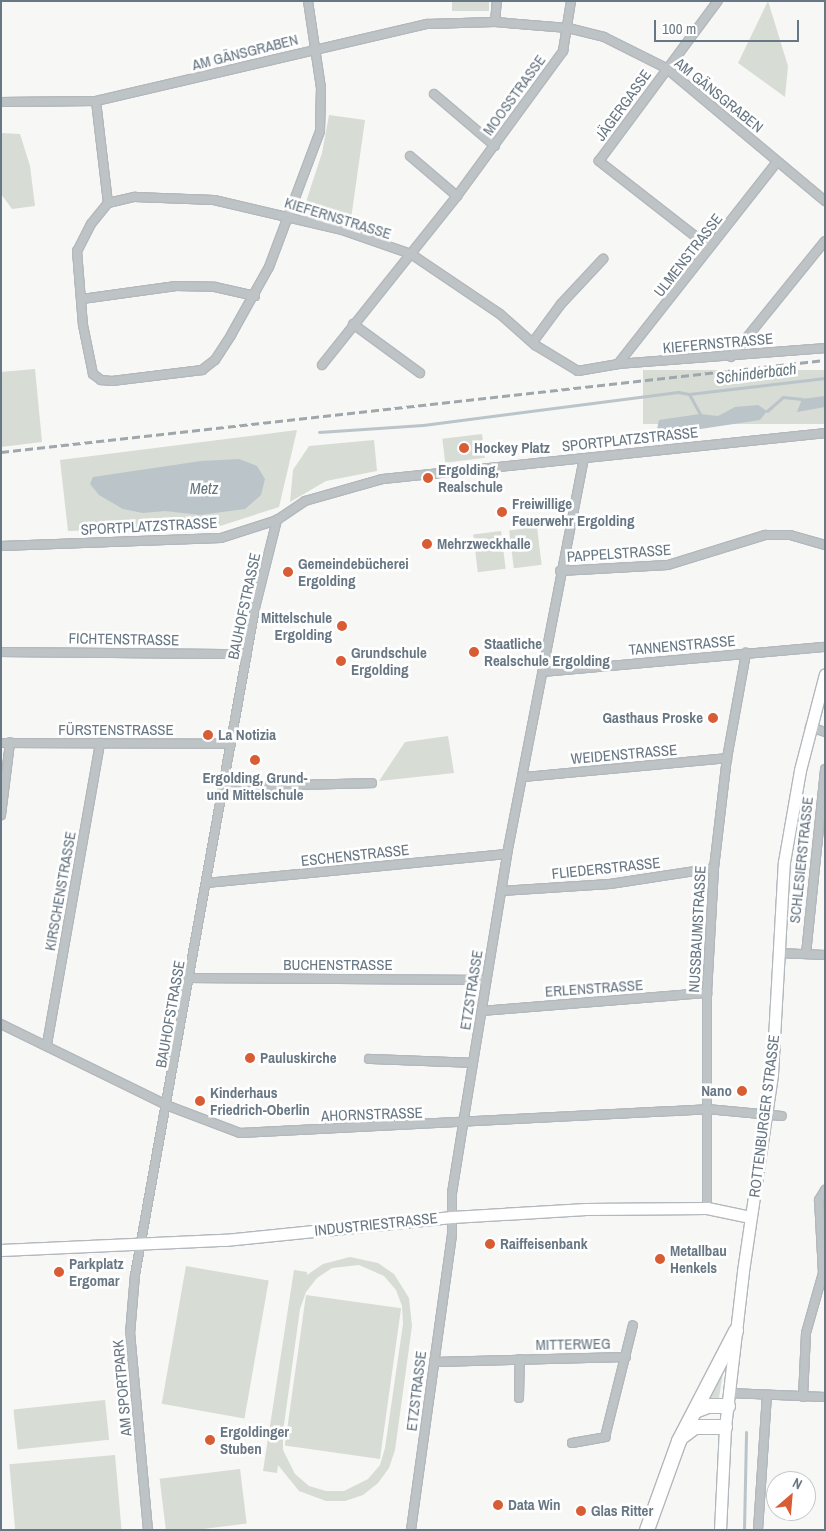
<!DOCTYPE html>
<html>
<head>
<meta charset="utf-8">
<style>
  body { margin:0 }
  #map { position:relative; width:826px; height:1531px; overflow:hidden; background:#f7f7f5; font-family:"Archivo Narrow",sans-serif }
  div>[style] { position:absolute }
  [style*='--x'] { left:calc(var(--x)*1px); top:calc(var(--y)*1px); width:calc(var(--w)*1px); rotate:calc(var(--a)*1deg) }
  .green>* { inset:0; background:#d7dcd4; transform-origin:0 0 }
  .water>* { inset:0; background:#bac4c9 }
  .stream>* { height:3px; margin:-1.5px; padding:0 1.5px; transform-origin:1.5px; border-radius:1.5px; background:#bac4c9 }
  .roads { filter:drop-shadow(1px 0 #b3b8bd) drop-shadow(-1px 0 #b3b8bd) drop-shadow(0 1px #b3b8bd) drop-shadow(0 -1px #b3b8bd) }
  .street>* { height:8px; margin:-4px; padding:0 4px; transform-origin:4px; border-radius:4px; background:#bec3c6 }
  .secondary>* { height:11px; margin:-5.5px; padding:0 5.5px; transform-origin:5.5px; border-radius:5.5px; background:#fff }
  .highway>* { height:14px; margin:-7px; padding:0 7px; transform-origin:7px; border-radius:7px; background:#fff }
  .rail>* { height:3px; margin-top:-1.5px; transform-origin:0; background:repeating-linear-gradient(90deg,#a0a7ac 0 8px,transparent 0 12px) }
  .dots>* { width:14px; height:14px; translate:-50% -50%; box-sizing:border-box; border:2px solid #fff; border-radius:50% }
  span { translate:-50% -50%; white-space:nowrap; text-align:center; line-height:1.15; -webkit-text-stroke:5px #fff; paint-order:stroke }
  .street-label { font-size:15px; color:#687784 }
  .poi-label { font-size:15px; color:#687784; font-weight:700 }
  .left { translate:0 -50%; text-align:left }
  .right { translate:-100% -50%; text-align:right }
  .water-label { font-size:16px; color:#64777f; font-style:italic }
  .frame { position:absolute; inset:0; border:2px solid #687784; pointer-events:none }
  .north { position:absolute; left:766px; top:1471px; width:50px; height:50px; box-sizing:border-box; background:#fff; border:1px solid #c3c9ce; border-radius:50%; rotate:27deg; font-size:14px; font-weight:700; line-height:20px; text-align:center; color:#687784 }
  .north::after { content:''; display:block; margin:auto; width:18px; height:22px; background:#d85c34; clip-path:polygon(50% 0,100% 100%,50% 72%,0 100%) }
  .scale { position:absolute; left:654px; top:20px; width:145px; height:22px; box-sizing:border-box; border:2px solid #687784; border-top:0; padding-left:6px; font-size:15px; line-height:18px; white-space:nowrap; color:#687784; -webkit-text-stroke:4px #fff; paint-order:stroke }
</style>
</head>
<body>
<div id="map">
  <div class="green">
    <i style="left:452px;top:1px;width:37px;height:10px"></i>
    <i style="clip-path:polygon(768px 1px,788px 66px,785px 97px,738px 63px)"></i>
    <i style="clip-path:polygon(329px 115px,365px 120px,350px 226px,303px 211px,322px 153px)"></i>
    <i style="clip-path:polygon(1px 133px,20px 134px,30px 166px,35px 206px,12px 209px,1px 194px)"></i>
    <i style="clip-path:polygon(35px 369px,42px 442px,1px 447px,1px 372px)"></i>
    <i style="left:825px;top:370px;width:54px;height:182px;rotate:90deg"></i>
    <i style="clip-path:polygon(297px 430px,279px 507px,217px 527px,68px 531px,60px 460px)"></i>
    <i style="left:482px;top:434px;width:24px;height:40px;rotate:83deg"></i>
    <i style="clip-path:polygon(374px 440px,377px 471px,326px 481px,290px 502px,293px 470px,309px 446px)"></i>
    <i style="left:537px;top:527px;width:38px;height:28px;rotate:83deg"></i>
    <i style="left:501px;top:531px;width:38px;height:28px;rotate:83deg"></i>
    <i style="clip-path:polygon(448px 736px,454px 773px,379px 781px,405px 742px)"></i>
    <i style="clip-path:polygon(evenodd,350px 1257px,378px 1263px,394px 1274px,409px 1298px,412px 1326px,395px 1450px,389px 1468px,378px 1483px,363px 1495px,345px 1501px,326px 1501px,299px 1491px,278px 1465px,277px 1473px,263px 1471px,294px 1270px,307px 1272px,307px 1275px,323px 1264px,350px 1257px,359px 1265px,384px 1276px,396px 1290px,402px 1306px,403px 1324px,385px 1448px,380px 1465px,368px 1479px,344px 1491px,326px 1491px,309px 1486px,295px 1474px,283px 1450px,283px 1432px,300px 1309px,306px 1292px,317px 1278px,332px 1268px,359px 1265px)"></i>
    <i style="left:186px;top:1266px;width:84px;height:140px;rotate:10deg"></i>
    <i style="left:306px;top:1295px;width:96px;height:152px;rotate:8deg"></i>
    <i style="clip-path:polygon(723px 1372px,719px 1398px,708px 1400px,722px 1372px)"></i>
    <i style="left:105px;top:1400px;width:40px;height:92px;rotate:84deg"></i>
    <i style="left:115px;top:1455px;width:75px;height:106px;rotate:85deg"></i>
    <i style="left:240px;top:1469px;width:55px;height:81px;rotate:83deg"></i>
  </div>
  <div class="water">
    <i style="clip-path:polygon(825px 396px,825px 407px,797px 412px,802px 399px)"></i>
    <i style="clip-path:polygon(758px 405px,767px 411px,760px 420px,661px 435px,657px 429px,659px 420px,700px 414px,718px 416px,735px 407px)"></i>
    <i style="clip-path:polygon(239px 459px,257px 466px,265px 479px,261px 495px,245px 509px,200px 515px,165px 511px,143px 513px,123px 509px,99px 495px,90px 484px,93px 477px,201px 461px)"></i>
  </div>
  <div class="stream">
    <i style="--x:689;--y:394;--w:137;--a:-6.7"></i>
    <i style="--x:767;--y:411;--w:21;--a:-41"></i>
    <i style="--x:783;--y:397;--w:19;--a:6"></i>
    <i style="--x:319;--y:432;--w:104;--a:-3.9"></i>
    <i style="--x:423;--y:425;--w:257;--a:-7.4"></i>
    <i style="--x:678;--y:392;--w:11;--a:10"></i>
    <i style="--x:689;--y:394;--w:23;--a:61"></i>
    <i style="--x:744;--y:1530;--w:98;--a:-88.8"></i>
  </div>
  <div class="roads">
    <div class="street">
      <i style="--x:495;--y:22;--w:21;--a:-85"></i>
      <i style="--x:434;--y:94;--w:80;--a:40.4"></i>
      <i style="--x:96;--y:101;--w:103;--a:83.3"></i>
      <i style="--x:108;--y:203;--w:27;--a:129"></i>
      <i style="--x:91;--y:224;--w:30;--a:117"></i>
      <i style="--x:77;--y:251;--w:74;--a:85.4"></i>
      <i style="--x:83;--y:325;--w:50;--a:78.5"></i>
      <i style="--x:93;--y:374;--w:10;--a:37"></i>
      <i style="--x:101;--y:380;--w:11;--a:5"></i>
      <i style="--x:112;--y:381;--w:91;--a:-7"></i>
      <i style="--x:202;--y:370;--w:16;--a:-38"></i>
      <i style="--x:215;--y:360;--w:30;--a:-57"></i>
      <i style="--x:231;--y:335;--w:78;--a:-60.8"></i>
      <i style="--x:269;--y:267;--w:145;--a:-69.4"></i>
      <i style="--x:320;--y:131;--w:43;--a:-88.7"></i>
      <i style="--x:321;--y:88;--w:88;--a:-98.5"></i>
      <i style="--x:1;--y:102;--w:95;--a:-0.6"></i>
      <i style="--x:96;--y:101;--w:340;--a:-13.1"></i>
      <i style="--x:427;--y:24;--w:68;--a:-1.7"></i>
      <i style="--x:495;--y:22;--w:73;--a:4.7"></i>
      <i style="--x:568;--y:28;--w:37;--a:14"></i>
      <i style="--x:604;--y:37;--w:69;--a:26.6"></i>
      <i style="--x:666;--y:68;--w:207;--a:39.9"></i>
      <i style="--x:410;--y:156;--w:62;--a:40.4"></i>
      <i style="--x:108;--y:203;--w:28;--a:-13"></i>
      <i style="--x:135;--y:197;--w:79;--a:2.2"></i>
      <i style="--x:214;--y:200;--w:131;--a:13.2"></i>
      <i style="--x:342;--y:230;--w:73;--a:19.2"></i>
      <i style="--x:411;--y:254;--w:107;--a:34"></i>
      <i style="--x:500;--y:314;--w:47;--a:41.5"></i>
      <i style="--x:535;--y:345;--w:50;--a:31.2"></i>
      <i style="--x:578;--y:371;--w:41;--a:-9.9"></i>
      <i style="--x:618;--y:364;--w:208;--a:-4.4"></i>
      <i style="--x:709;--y:247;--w:140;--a:-142"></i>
      <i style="--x:599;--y:161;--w:199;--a:-53.4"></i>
      <i style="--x:82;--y:299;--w:95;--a:-7.9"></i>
      <i style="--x:176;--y:286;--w:39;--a:1"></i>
      <i style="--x:215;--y:287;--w:41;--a:12.7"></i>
      <i style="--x:353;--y:324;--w:83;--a:36.2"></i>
      <i style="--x:533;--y:342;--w:47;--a:-53.6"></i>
      <i style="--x:561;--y:304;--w:62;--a:-47"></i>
      <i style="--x:731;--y:357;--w:149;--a:-51"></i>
      <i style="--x:618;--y:364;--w:257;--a:-51.8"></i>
      <i style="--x:322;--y:365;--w:216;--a:-51.4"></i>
      <i style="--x:457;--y:196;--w:180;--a:-53.8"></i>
      <i style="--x:563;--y:51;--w:51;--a:-80.9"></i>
      <i style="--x:1;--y:546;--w:220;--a:-2.1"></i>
      <i style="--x:221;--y:538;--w:59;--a:-17.8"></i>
      <i style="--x:277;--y:520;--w:34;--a:-34"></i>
      <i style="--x:305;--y:501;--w:80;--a:-15.9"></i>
      <i style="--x:382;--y:479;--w:445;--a:-5.9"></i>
      <i style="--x:560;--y:571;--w:108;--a:-3.2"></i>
      <i style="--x:668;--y:565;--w:102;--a:-17.2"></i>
      <i style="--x:765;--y:535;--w:25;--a:0"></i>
      <i style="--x:790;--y:535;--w:36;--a:16"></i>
      <i style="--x:1;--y:652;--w:246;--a:0.5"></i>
      <i style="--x:543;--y:672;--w:283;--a:-5.1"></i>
      <i style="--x:810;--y:727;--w:16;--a:18"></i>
      <i style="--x:1;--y:743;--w:230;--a:0.2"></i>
      <i style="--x:524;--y:777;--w:204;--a:-5.3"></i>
      <i style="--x:223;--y:787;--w:149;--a:-1.5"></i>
      <i style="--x:1;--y:815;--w:73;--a:-82.9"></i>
      <i style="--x:206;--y:883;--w:302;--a:-5.5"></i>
      <i style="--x:501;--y:891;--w:109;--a:-3.7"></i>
      <i style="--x:610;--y:884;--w:105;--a:-8.7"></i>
      <i style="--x:778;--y:953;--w:47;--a:2.4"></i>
      <i style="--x:806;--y:954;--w:186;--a:-84.1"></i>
      <i style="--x:190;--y:978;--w:296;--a:0.4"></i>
      <i style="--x:482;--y:1011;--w:226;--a:-4.6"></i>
      <i style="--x:1;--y:1024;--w:184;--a:26.1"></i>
      <i style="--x:166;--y:1105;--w:79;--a:20.7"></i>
      <i style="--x:240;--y:1133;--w:468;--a:-2.9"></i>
      <i style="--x:707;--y:1109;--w:75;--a:5.3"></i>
      <i style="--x:47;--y:1044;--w:306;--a:-80"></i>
      <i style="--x:369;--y:1059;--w:103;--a:2.2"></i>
      <i style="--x:707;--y:1208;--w:215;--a:-90"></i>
      <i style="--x:707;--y:993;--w:125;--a:-86.8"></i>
      <i style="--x:714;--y:868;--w:111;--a:-83.3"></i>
      <i style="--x:727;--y:758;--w:107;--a:-79.7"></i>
      <i style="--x:434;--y:1362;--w:192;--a:-1.5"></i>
      <i style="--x:729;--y:1393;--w:96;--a:2.4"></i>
      <i style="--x:803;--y:1397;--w:64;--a:-87.3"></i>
      <i style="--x:806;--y:1333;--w:62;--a:-74.2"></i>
      <i style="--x:823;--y:1273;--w:73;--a:-93.1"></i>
      <i style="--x:819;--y:1200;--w:12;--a:-59"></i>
      <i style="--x:519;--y:1398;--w:39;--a:-89"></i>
      <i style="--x:572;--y:1443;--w:34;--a:-10"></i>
      <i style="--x:605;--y:1437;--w:115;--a:-76"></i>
      <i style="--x:148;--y:1530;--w:197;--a:-95.2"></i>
      <i style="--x:130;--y:1334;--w:59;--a:-85.2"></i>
      <i style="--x:135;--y:1275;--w:678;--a:-79.8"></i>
      <i style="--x:255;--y:608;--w:91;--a:-76"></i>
      <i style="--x:411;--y:1530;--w:298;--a:-82.1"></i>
      <i style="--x:452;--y:1235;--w:42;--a:-90"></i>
      <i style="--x:452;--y:1193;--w:70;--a:-80.9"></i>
      <i style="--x:463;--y:1124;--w:274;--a:-80.7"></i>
      <i style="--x:507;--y:854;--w:403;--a:-79"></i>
      <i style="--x:758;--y:1530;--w:135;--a:-86.2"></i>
    </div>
    <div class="secondary">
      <i style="--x:1;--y:1250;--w:224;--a:-2.6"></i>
      <i style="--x:225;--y:1240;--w:228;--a:-5.8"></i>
      <i style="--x:452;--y:1217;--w:134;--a:-3.4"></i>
      <i style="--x:586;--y:1209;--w:121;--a:-0.5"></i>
      <i style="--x:707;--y:1208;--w:44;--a:11.8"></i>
      <i style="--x:720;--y:1530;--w:103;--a:-87.2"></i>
      <i style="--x:725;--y:1427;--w:157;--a:-83.4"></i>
      <i style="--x:743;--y:1271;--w:199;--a:-81.6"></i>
      <i style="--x:772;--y:1074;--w:212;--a:-86.8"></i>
      <i style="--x:784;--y:862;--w:93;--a:-80.1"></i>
      <i style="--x:800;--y:770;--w:99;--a:-75.4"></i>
    </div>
    <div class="highway">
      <i style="--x:695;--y:1411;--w:14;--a:-21"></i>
      <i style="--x:708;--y:1406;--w:20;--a:0"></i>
      <i style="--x:683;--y:1436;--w:15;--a:-37"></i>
      <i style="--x:695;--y:1427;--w:30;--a:0"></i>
      <i style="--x:647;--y:1530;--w:95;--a:-70.2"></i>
      <i style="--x:679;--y:1441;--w:124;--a:-62.6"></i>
    </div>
  </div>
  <div class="rail">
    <i style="--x:1;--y:452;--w:829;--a:-6.37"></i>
  </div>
  <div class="dots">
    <i style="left:464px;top:448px;background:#d85c34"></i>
    <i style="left:428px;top:478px;background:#d85c34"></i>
    <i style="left:502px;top:512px;background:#d85c34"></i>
    <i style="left:427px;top:544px;background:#d85c34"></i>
    <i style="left:288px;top:572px;background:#d85c34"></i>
    <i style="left:342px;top:626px;background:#d85c34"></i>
    <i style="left:474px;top:652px;background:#d85c34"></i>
    <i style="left:341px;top:661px;background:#d85c34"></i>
    <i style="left:713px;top:718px;background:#d85c34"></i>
    <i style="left:208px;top:735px;background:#d85c34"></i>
    <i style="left:255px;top:760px;background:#d85c34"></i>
    <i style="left:250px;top:1058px;background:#d85c34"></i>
    <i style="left:742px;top:1091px;background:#d85c34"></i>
    <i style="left:200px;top:1101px;background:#d85c34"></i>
    <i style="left:490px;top:1244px;background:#d85c34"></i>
    <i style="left:660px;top:1259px;background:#d85c34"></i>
    <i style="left:59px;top:1272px;background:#d85c34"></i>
    <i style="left:210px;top:1440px;background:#d85c34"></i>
    <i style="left:498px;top:1505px;background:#d85c34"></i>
    <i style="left:581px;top:1511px;background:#d85c34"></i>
  </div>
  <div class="street-label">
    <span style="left:245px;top:52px;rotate:-14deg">AM GÄNSGRABEN</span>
    <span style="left:514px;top:95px;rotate:-54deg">MOOSSTRASSE</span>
    <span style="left:719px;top:95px;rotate:39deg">AM GÄNSGRABEN</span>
    <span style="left:623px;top:105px;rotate:-54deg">JÄGERGASSE</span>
    <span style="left:338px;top:218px;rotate:17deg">KIEFERNSTRASSE</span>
    <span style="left:688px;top:255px;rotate:-52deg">ULMENSTRASSE</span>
    <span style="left:718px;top:343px;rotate:-5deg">KIEFERNSTRASSE</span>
    <span style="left:630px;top:439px;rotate:-6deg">SPORTPLATZSTRASSE</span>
    <span style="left:149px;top:526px;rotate:-3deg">SPORTPLATZSTRASSE</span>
    <span style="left:619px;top:553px;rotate:-4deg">PAPPELSTRASSE</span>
    <span style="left:244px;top:606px;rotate:-78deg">BAUHOFSTRASSE</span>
    <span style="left:124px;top:639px;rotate:1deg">FICHTENSTRASSE</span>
    <span style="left:682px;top:645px;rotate:-5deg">TANNENSTRASSE</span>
    <span style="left:116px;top:730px">FÜRSTENSTRASSE</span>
    <span style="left:624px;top:754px;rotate:-5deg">WEIDENSTRASSE</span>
    <span style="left:355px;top:855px;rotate:-6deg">ESCHENSTRASSE</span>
    <span style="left:801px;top:860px;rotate:-84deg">SCHLESIERSTRASSE</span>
    <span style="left:606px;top:868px;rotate:-6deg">FLIEDERSTRASSE</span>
    <span style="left:60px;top:891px;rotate:-80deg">KIRSCHENSTRASSE</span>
    <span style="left:697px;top:929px;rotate:-87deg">NUSSBAUMSTRASSE</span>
    <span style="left:338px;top:965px">BUCHENSTRASSE</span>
    <span style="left:594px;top:988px;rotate:-4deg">ERLENSTRASSE</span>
    <span style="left:471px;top:990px;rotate:-81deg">ETZSTRASSE</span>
    <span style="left:170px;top:1014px;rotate:-80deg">BAUHOFSTRASSE</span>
    <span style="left:372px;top:1114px;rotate:-2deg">AHORNSTRASSE</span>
    <span style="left:764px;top:1116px;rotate:-83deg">ROTTENBURGER STRASSE</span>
    <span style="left:376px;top:1224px;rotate:-6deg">INDUSTRIESTRASSE</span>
    <span style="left:573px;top:1344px;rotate:-1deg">MITTERWEG</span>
    <span style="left:122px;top:1388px;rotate:-95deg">AM SPORTPARK</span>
    <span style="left:416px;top:1391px;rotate:-83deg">ETZSTRASSE</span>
  </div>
  <div class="poi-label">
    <span class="left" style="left:474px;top:448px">Hockey Platz</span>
    <span class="left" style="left:438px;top:478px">Ergolding,<br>Realschule</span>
    <span class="left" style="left:512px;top:512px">Freiwillige<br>Feuerwehr Ergolding</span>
    <span class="left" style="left:437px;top:544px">Mehrzweckhalle</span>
    <span class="left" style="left:298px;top:572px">Gemeindebücherei<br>Ergolding</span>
    <span class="right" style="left:332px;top:626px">Mittelschule<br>Ergolding</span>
    <span class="left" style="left:484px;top:652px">Staatliche<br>Realschule Ergolding</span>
    <span class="left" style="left:351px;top:661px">Grundschule<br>Ergolding</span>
    <span class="right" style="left:703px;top:718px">Gasthaus Proske</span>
    <span class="left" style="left:218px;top:735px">La Notizia</span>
    <span style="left:255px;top:786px">Ergolding, Grund-<br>und Mittelschule</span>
    <span class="left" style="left:260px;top:1058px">Pauluskirche</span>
    <span class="right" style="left:732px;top:1091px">Nano</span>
    <span class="left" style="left:210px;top:1101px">Kinderhaus<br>Friedrich-Oberlin</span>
    <span class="left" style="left:500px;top:1244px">Raiffeisenbank</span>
    <span class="left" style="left:670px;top:1259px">Metallbau<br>Henkels</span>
    <span class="left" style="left:69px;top:1272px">Parkplatz<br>Ergomar</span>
    <span class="left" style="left:220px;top:1440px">Ergoldinger<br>Stuben</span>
    <span class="left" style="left:508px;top:1505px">Data Win</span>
    <span class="left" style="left:591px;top:1511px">Glas Ritter</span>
  </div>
  <div class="water-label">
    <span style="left:756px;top:373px;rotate:-7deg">Schinderbach</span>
    <span style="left:204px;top:488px">Metz</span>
  </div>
  <div class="frame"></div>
  <div class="north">N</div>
  <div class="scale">100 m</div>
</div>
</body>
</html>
